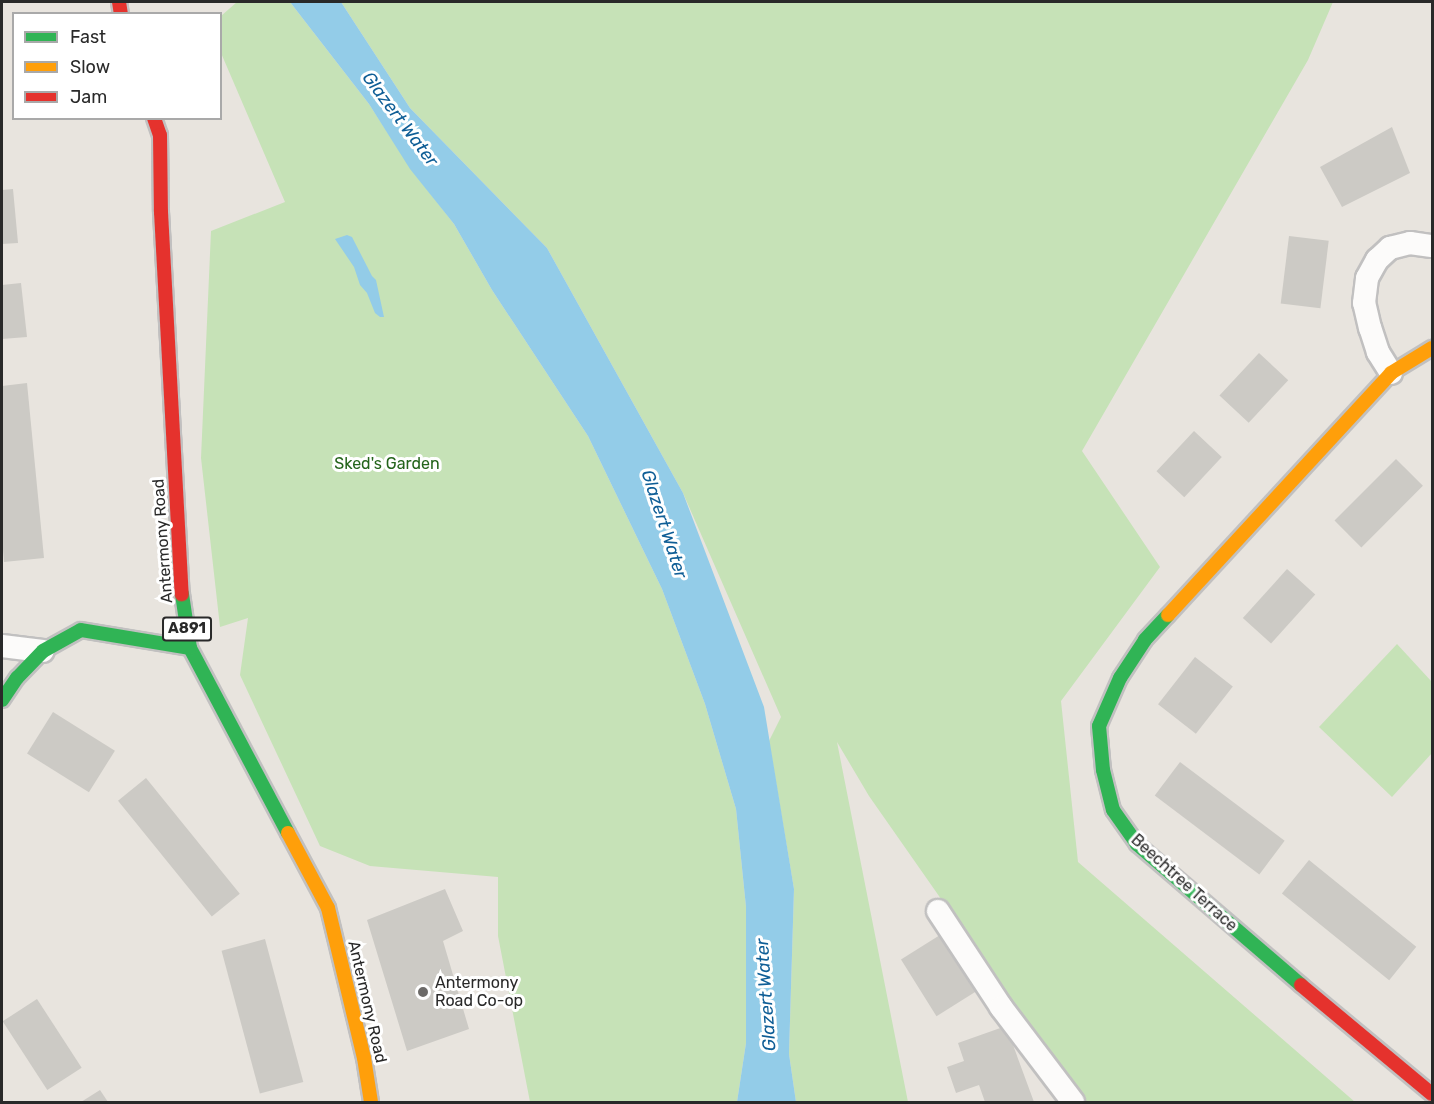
<!DOCTYPE html>
<html>
<head>
<meta charset="utf-8">
<style>
  body { margin:0 }
  #map { position:relative; width:1434px; height:1104px; overflow:hidden; background:#e8e4de; font-family:Rubik,sans-serif }
  div>[style] { position:absolute }
  [style*='--x'] { left:calc(var(--x)*1px); top:calc(var(--y)*1px); width:calc(var(--w)*1px); rotate:calc(var(--a)*1deg) }
  .green>* { inset:0; background:#c6e2b7 }
  .water>* { inset:0; background:#93cce8 }
  .building>* { inset:0; background:#cccac5; transform-origin:0 0 }
  .roads { filter:drop-shadow(2px 0 #c1c0c0) drop-shadow(-2px 0 #c1c0c0) drop-shadow(0 2px #c1c0c0) drop-shadow(0 -2px #c1c0c0) }
  .lane>* { height:22px; margin:-11px; padding:0 11px; transform-origin:11px; border-radius:11px; background:#fcfbfa }
  .fast>* { height:14px; margin:-7px; padding:0 7px; transform-origin:7px; border-radius:7px; background:#30b455 }
  .slow>* { height:14px; margin:-7px; padding:0 7px; transform-origin:7px; border-radius:7px; background:#ff9f0a }
  .jam>* { height:14px; margin:-7px; padding:0 7px; transform-origin:7px; border-radius:7px; background:#e5322d }
  .dots>* { width:16px; height:16px; translate:-50% -50%; box-sizing:border-box; border:3px solid #fff; border-radius:50% }
  span { translate:-50% -50%; white-space:nowrap; text-align:center; line-height:1.15; -webkit-text-stroke:6px #fff; paint-order:stroke }
  .shield-label span { padding:2px 4px; background:#fff; border:2px solid; border-radius:4px; -webkit-text-stroke-width:0 }
  .shield-label { font-size:15px; color:#292929; font-weight:700 }
  .park-label { font-size:16px; color:#24641b }
  .street-label { font-size:16px; color:#292929 }
  .poi-label { font-size:16px; color:#292929 }
  .left { translate:0 -50%; text-align:left }
  .water-label { font-size:18px; color:#0f5e96; font-style:italic }
  .frame { position:absolute; inset:0; border:3px solid #292929; pointer-events:none }
  .legend { position:absolute; left:12px; top:12px; width:210px; height:108px; box-sizing:border-box; background:#fff; border:2px solid #a9a9a9; margin:0; padding:8px 10px; list-style:none; font-size:18px; color:#292929 }
  .legend li { display:flex; align-items:center; gap:12px; height:30px }
  .legend b { width:30px; border:2px solid #a9a9a9 }
</style>
</head>
<body>
<div id="map">
  <div class="green">
    <i style="clip-path:polygon(237px 2px,290px 2px,369px 104px,411px 169px,454px 224px,492px 290px,588px 436px,662px 589px,705px 704px,736px 809px,746px 907px,746px 1043px,737px 1102px,530px 1102px,498px 936px,498px 877px,370px 866px,320px 846px,240px 675px,248px 618px,220px 627px,201px 458px,211px 231px,285px 202px,221px 53px,221px 16px)"></i>
    <i style="clip-path:polygon(341px 2px,1333px 2px,1308px 60px,1082px 451px,1160px 567px,1061px 701px,1078px 862px,1355px 1102px,1083px 1102px,869px 796px,837px 742px,908px 1102px,796px 1102px,789px 1054px,794px 889px,769px 741px,781px 717px,683px 493px,547px 248px,410px 108px)"></i>
    <i style="clip-path:polygon(1397px 644px,1432px 682px,1432px 753px,1392px 797px,1319px 727px)"></i>
  </div>
  <div class="water">
    <i style="clip-path:polygon(290px 2px,341px 2px,410px 108px,547px 248px,683px 493px,764px 707px,794px 889px,789px 1054px,796px 1102px,737px 1102px,746px 1043px,746px 907px,736px 809px,705px 704px,662px 589px,588px 436px,492px 290px,454px 224px,410px 169px,369px 104px)"></i>
    <i style="clip-path:polygon(347px 235px,352px 237px,372px 276px,376px 280px,384px 317px,380px 317px,375px 313px,367px 293px,360px 285px,354px 267px,335px 239px)"></i>
  </div>
  <div class="building">
    <i style="clip-path:polygon(1392px 127px,1410px 173px,1342px 207px,1320px 167px)"></i>
    <i style="clip-path:polygon(13px 189px,18px 243px,2px 244px,2px 190px)"></i>
    <i style="left:1289px;top:236px;width:40px;height:68px;rotate:7deg"></i>
    <i style="clip-path:polygon(21px 283px,27px 337px,2px 339px,2px 285px)"></i>
    <i style="left:1259px;top:353px;width:40px;height:58px;rotate:43deg"></i>
    <i style="clip-path:polygon(27px 383px,44px 558px,4px 562px,2px 537px,2px 386px)"></i>
    <i style="left:1194px;top:431px;width:38px;height:55px;rotate:43deg"></i>
    <i style="left:1396px;top:459px;width:38px;height:87px;rotate:45deg"></i>
    <i style="left:1287px;top:569px;width:38px;height:66px;rotate:42deg"></i>
    <i style="left:1195px;top:657px;width:48px;height:60px;rotate:38deg"></i>
    <i style="left:53px;top:712px;width:73px;height:49px;rotate:32deg"></i>
    <i style="left:1180px;top:762px;width:131px;height:42px;rotate:37deg"></i>
    <i style="left:146px;top:778px;width:149px;height:36px;rotate:51deg"></i>
    <i style="left:1309px;top:860px;width:138px;height:43px;rotate:39deg"></i>
    <i style="clip-path:polygon(445px 889px,463px 931px,443px 941px,469px 1029px,407px 1051px,367px 920px)"></i>
    <i style="left:940px;top:935px;width:67px;height:46px;rotate:58deg"></i>
    <i style="left:265px;top:939px;width:148px;height:45px;rotate:75deg"></i>
    <i style="left:37px;top:999px;width:82px;height:41px;rotate:57deg"></i>
    <i style="clip-path:polygon(1006px 1026px,1034px 1102px,985px 1102px,979px 1085px,956px 1093px,947px 1067px,964px 1061px,958px 1043px)"></i>
    <i style="clip-path:polygon(100px 1090px,108px 1102px,81px 1102px)"></i>
  </div>
  <div class="roads">
    <div class="lane">
      <i style="--x:1391;--y:373;--w:25;--a:-122"></i>
      <i style="--x:1378;--y:352;--w:25;--a:-108"></i>
      <i style="--x:1370;--y:328;--w:26;--a:-103"></i>
      <i style="--x:1364;--y:303;--w:25;--a:-83"></i>
      <i style="--x:1367;--y:278;--w:21;--a:-61"></i>
      <i style="--x:1377;--y:260;--w:18;--a:-43"></i>
      <i style="--x:1390;--y:248;--w:21;--a:-14"></i>
      <i style="--x:1410;--y:243;--w:22;--a:8"></i>
      <i style="--x:2;--y:646;--w:41;--a:7"></i>
      <i style="--x:938;--y:911;--w:115;--a:56.7"></i>
      <i style="--x:1001;--y:1007;--w:119;--a:52.8"></i>
    </div>
    <div class="fast">
      <i style="--x:182;--y:594;--w:55;--a:81.6"></i>
      <i style="--x:190;--y:648;--w:209;--a:62.1"></i>
      <i style="--x:1168;--y:615;--w:34;--a:133"></i>
      <i style="--x:1145;--y:640;--w:45;--a:123.3"></i>
      <i style="--x:1120;--y:678;--w:52;--a:113.6"></i>
      <i style="--x:1099;--y:726;--w:44;--a:84.8"></i>
      <i style="--x:1103;--y:770;--w:41;--a:76"></i>
      <i style="--x:1113;--y:810;--w:42;--a:54.8"></i>
      <i style="--x:1137;--y:844;--w:216;--a:40.7"></i>
      <i style="--x:2;--y:700;--w:27;--a:-56"></i>
      <i style="--x:17;--y:678;--w:37;--a:-46"></i>
      <i style="--x:43;--y:651;--w:43;--a:-28.9"></i>
      <i style="--x:81;--y:630;--w:110;--a:9.4"></i>
    </div>
    <div class="slow">
      <i style="--x:1168;--y:615;--w:329;--a:-47.3"></i>
      <i style="--x:1391;--y:373;--w:48;--a:-31.4"></i>
      <i style="--x:288;--y:833;--w:85;--a:61.9"></i>
      <i style="--x:328;--y:908;--w:154;--a:76.5"></i>
      <i style="--x:364;--y:1058;--w:45;--a:81"></i>
    </div>
    <div class="jam">
      <i style="--x:119;--y:2;--w:12;--a:81"></i>
      <i style="--x:154;--y:118;--w:18;--a:71"></i>
      <i style="--x:160;--y:135;--w:77;--a:89.3"></i>
      <i style="--x:161;--y:212;--w:383;--a:86.9"></i>
      <i style="--x:1301;--y:985;--w:170;--a:39.8"></i>
    </div>
  </div>
  <div class="dots">
    <i style="left:423px;top:992px;background:#6c6a68"></i>
  </div>
  <div class="shield-label">
    <span style="left:187px;top:629px">A891</span>
  </div>
  <div class="park-label">
    <span style="left:387px;top:464px">Sked's Garden</span>
  </div>
  <div class="street-label">
    <span style="left:163px;top:541px;rotate:-94deg">Antermony Road</span>
    <span style="left:1184px;top:883px;rotate:42deg">Beechtree Terrace</span>
    <span style="left:367px;top:1002px;rotate:77deg">Antermony Road</span>
  </div>
  <div class="poi-label">
    <span class="left" style="left:435px;top:992px">Antermony<br>Road Co-op</span>
  </div>
  <div class="water-label">
    <span style="left:400px;top:119px;rotate:53deg">Glazert Water</span>
    <span style="left:664px;top:524px;rotate:72deg">Glazert Water</span>
    <span style="left:766px;top:995px;rotate:-94deg">Glazert Water</span>
  </div>
  <div class="frame"></div>
  <ul class="legend">
  <li><b style="height:8px;background:#30b455"></b>Fast</li>
  <li><b style="height:8px;background:#ff9f0a"></b>Slow</li>
  <li><b style="height:8px;background:#e5322d"></b>Jam</li>
  </ul>
</div>
</body>
</html>
